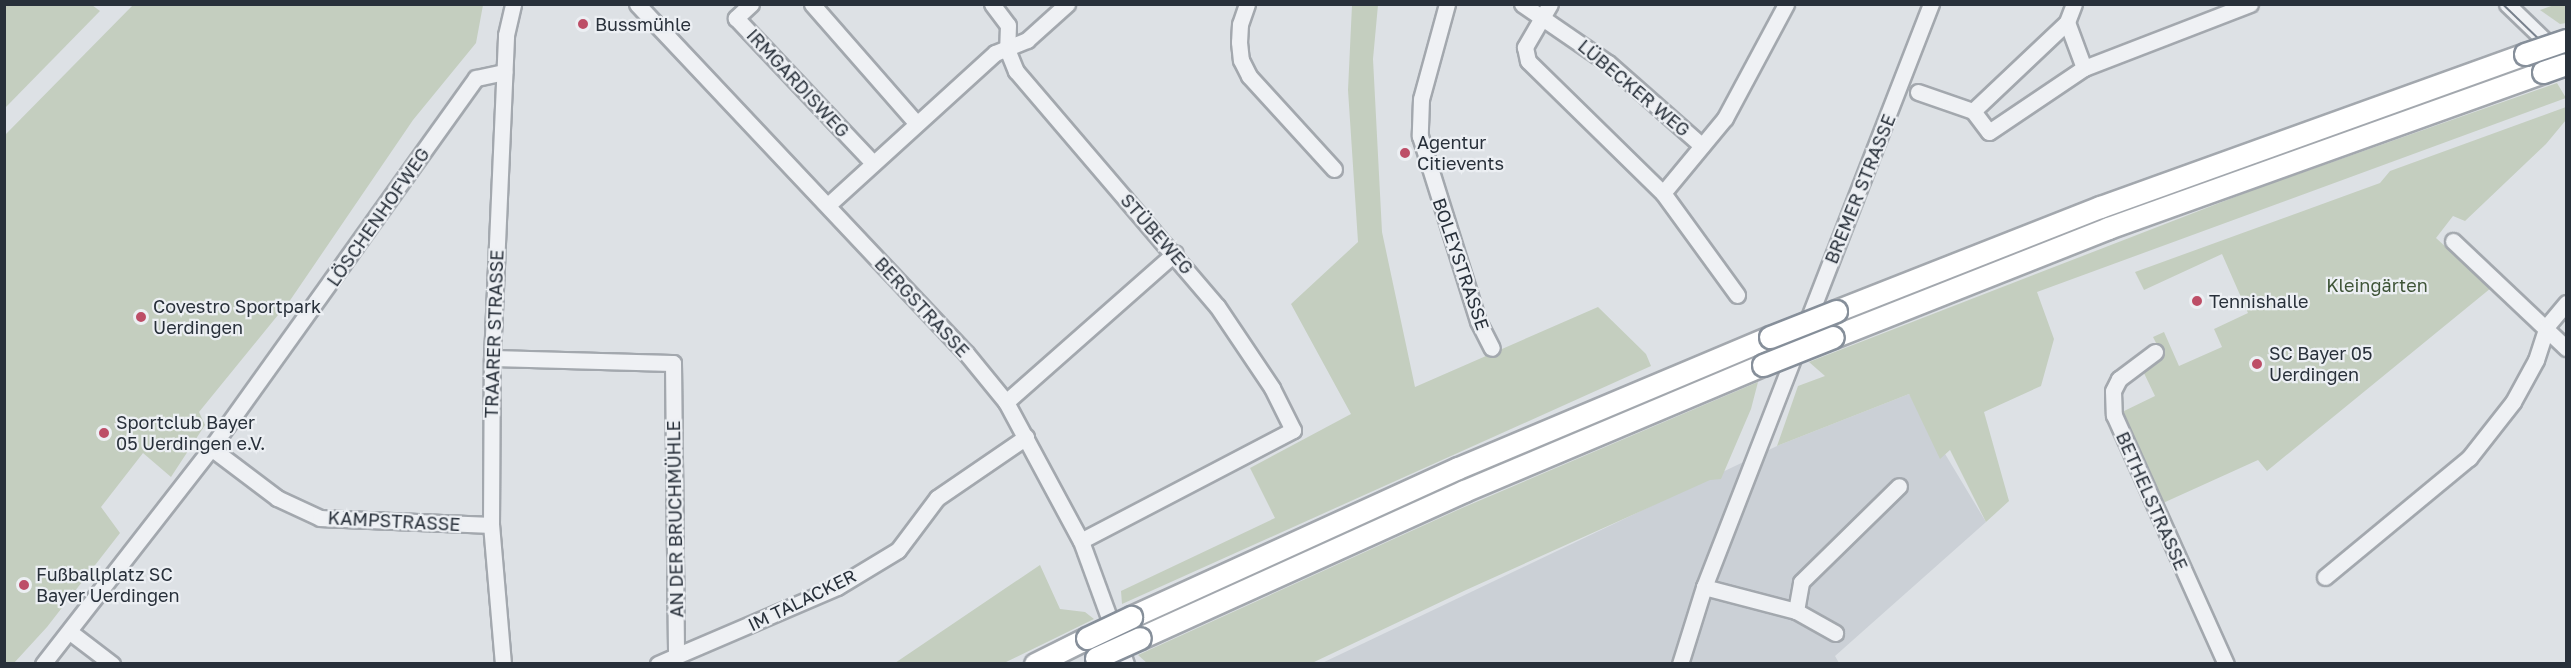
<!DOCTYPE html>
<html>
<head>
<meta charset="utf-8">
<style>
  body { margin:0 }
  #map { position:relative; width:2571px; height:668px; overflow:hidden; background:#dde1e5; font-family:"Golos Text",sans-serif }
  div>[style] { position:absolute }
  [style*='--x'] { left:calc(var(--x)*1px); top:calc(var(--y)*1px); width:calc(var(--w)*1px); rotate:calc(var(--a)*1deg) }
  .built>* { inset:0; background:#cbd0d6 }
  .green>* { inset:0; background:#c4cebf }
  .roads { filter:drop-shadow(2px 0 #a3a8ae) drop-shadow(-2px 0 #a3a8ae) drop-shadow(0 2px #a3a8ae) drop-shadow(0 -2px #a3a8ae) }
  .minor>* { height:15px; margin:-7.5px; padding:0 7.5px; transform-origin:7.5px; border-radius:7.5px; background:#eff1f4 }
  .highway>* { height:21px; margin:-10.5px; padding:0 10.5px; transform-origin:10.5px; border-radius:10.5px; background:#fff }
  .tram>* { height:1.5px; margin:-0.75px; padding:0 0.75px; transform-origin:0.75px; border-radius:0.75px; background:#78818d }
  .bridges { filter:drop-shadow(2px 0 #868f9a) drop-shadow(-2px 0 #868f9a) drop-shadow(0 2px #868f9a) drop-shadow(0 -2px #868f9a) }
  .highway-bridge>* { height:21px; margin:-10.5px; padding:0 10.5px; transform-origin:10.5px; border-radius:10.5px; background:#fff }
  .dots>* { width:16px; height:16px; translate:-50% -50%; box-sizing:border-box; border:3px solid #eceff3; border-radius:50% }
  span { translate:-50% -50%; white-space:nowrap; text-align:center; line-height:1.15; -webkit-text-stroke:4.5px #eceff3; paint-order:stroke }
  .poi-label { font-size:18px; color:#28303a }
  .left { translate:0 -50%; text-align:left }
  .street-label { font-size:18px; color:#28303a }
  .park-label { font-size:18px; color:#3e5437 }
  .frame { position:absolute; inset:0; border:6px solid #28303a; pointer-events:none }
</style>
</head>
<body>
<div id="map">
  <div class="built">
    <i style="clip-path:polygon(1909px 394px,1986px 522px,1835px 656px,1839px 663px,1320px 664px,1777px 446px)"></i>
  </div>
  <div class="green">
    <i style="clip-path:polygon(5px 4px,92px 5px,100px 11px,5px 108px)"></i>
    <i style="clip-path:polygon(134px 4px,483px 5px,476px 43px,413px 120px,291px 299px,199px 412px,205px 425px,171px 477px,143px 453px,101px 507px,120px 533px,47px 627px,14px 663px,5px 663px,5px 135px)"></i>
    <i style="clip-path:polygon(1352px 5px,1378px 5px,1373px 59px,1382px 232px,1415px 387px,1598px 307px,1646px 354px,1651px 366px,1122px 604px,1121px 591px,1275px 518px,1250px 468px,1351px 414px,1291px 304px,1358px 242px,1348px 90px)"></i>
    <i style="clip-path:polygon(2554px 5px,2566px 5px,2566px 23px,2560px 24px,2540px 10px)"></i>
    <i style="clip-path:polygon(2557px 83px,2566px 98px,2037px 292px,2054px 339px,2041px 386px,1984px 412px,2009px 501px,1986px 522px,1950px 450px,1940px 459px,1909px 394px,1777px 446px,1798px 386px,1825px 376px,1809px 362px,2258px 188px)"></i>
    <i style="clip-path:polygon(2566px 107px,2566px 120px,2546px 144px,2465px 221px,2453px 216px,2436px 238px,2491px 288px,2267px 471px,2258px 460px,2163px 503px,2122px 412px,2155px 396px,2142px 369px,2157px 345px,2153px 337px,2164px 332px,2179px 366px,2222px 347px,2214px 329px,2248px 313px,2222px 254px,2144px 290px,2135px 272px,2380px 183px,2390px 171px)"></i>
    <i style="clip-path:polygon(1758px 382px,1751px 409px,1721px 479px,1710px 480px,1466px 590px,1312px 663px,1148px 664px,1138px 655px,1462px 508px)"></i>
    <i style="clip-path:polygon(1040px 565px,1060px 609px,1085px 612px,1094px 619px,1004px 663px,895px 663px)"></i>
  </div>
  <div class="roads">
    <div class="minor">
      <i style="--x:637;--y:4;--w:480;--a:46.7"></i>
      <i style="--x:966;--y:353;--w:63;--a:50.8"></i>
      <i style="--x:1006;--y:402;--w:158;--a:61.7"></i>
      <i style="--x:1081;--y:541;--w:131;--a:69.9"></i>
      <i style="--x:751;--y:4;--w:21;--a:137"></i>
      <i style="--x:736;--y:18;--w:199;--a:46.6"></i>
      <i style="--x:812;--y:4;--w:158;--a:48.8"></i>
      <i style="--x:992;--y:4;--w:26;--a:53"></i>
      <i style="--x:1008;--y:25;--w:24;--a:92"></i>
      <i style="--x:1007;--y:49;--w:24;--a:68"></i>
      <i style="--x:1016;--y:71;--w:309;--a:49.5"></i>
      <i style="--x:1217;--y:306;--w:99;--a:56.1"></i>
      <i style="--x:1272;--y:388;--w:47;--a:63.4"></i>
      <i style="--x:1293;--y:430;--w:239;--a:152.4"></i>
      <i style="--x:1247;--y:4;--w:21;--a:109"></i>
      <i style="--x:1240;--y:24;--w:18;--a:93"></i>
      <i style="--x:1239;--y:42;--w:18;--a:84"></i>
      <i style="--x:1241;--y:60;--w:18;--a:63"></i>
      <i style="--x:1249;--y:76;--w:126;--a:47.6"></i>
      <i style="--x:1447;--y:4;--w:98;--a:105.3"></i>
      <i style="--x:1421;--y:99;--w:37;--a:92"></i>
      <i style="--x:1420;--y:136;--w:194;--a:72.6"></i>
      <i style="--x:1478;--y:321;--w:30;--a:63"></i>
      <i style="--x:1522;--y:4;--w:104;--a:34.5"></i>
      <i style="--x:1608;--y:63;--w:125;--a:41.4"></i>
      <i style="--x:1550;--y:4;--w:50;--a:120.2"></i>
      <i style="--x:1525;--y:47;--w:14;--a:78"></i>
      <i style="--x:1528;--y:61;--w:189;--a:44.4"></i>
      <i style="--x:1663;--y:193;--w:126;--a:54"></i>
      <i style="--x:2507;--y:4;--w:82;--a:44"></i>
      <i style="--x:2084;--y:68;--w:178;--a:-21.1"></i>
      <i style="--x:1918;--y:92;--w:58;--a:19.1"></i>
      <i style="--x:1973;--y:111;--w:26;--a:53"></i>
      <i style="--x:1989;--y:132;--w:115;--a:-34"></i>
      <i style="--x:2084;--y:68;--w:49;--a:-110.3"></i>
      <i style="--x:1973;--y:111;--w:129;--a:-43.4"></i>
      <i style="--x:2067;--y:22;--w:19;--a:-69"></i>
      <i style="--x:1663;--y:193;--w:97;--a:-50.4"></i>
      <i style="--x:1725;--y:118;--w:129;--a:-61.8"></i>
      <i style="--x:828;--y:205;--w:226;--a:-42.3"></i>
      <i style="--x:995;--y:53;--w:35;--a:-22"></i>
      <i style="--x:1027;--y:40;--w:54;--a:-42"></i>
      <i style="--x:2453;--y:241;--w:156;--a:43.4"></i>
      <i style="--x:2155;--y:352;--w:45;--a:143.1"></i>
      <i style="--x:2119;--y:379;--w:13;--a:117"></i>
      <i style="--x:2113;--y:391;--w:24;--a:88"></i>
      <i style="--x:2114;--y:415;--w:273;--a:65.8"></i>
      <i style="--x:492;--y:358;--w:181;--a:1.6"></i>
      <i style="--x:673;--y:363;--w:293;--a:89.4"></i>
      <i style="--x:676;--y:656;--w:20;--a:156"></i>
      <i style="--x:1006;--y:402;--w:225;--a:-41.4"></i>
      <i style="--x:211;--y:448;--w:83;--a:37.1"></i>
      <i style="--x:277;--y:498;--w:47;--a:24.9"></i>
      <i style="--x:320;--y:518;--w:171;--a:2.3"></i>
      <i style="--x:2325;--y:577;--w:187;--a:-39.6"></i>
      <i style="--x:2469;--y:458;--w:71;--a:-51.8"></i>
      <i style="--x:2513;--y:402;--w:48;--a:-61.3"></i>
      <i style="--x:2536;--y:360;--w:36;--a:-72"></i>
      <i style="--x:2547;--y:326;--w:30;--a:-50"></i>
      <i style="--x:1704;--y:587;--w:95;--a:14.6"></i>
      <i style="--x:1796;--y:611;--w:45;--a:29.4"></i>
      <i style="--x:1796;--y:611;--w:29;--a:-80"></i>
      <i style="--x:1801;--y:582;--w:137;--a:-44.4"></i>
      <i style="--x:70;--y:632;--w:53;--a:37.3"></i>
      <i style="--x:676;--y:656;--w:175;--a:-23.2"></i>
      <i style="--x:837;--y:587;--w:71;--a:-31.2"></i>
      <i style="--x:898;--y:550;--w:65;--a:-53.1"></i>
      <i style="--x:937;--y:498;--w:108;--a:-34.4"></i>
      <i style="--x:43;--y:664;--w:274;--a:-52.1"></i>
      <i style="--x:211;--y:448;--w:455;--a:-54.4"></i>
      <i style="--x:476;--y:78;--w:29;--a:-12"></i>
      <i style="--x:503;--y:664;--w:140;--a:-94.9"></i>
      <i style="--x:491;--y:525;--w:167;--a:-89.7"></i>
      <i style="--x:492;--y:358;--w:323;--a:-87.5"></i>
      <i style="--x:506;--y:35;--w:32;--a:-77"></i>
      <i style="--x:1680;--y:664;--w:81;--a:-72.7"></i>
      <i style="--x:1704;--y:587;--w:626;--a:-68.73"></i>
    </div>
    <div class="highway">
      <i style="--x:1836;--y:311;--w:284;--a:-21.5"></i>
      <i style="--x:2100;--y:207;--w:452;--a:-19.8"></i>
      <i style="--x:1833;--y:337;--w:296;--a:-21.6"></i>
      <i style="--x:2108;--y:228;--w:462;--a:-19.7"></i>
      <i style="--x:1131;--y:617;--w:359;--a:-24.5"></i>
      <i style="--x:1458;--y:468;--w:338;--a:-22.8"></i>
      <i style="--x:1140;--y:638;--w:356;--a:-24.4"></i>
      <i style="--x:1464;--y:491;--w:324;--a:-22.9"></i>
      <i style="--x:1035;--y:664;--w:58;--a:-26.6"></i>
    </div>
  </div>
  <div class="tram">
    <i style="--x:2503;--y:4;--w:88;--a:44.1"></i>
  </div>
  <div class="bridges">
    <div class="highway-bridge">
      <i style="--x:2525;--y:54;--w:43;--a:-18.9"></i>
      <i style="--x:2543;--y:72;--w:24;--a:-19"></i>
      <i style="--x:1770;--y:337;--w:71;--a:-21.5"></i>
      <i style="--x:1763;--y:365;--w:75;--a:-21.8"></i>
      <i style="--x:1087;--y:638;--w:49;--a:-25.5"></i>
      <i style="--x:1096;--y:658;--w:48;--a:-24.4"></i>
    </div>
  </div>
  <div class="dots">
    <i style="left:583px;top:24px;background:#bd4e67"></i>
    <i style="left:1405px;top:153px;background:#bd4e67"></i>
    <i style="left:2197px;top:301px;background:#bd4e67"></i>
    <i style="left:141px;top:317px;background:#bd4e67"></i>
    <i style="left:2257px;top:364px;background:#bd4e67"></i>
    <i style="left:104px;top:433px;background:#bd4e67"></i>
    <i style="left:24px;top:585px;background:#bd4e67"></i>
  </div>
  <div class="poi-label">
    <span class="left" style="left:595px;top:24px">Bussmühle</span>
    <span class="left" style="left:1417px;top:153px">Agentur<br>Citievents</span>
    <span class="left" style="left:2209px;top:301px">Tennishalle</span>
    <span class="left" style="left:153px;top:317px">Covestro Sportpark<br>Uerdingen</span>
    <span class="left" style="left:2269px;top:364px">SC Bayer 05<br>Uerdingen</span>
    <span class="left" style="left:116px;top:433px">Sportclub Bayer<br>05 Uerdingen e.V.</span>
    <span class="left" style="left:36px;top:585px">Fußballplatz SC<br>Bayer Uerdingen</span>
  </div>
  <div class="street-label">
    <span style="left:798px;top:83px;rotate:47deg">IRMGARDISWEG</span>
    <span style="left:1634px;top:88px;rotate:40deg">LÜBECKER WEG</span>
    <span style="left:1860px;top:189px;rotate:-68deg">BREMER STRASSE</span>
    <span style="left:378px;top:217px;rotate:-55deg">LÖSCHENHOFWEG</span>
    <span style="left:1157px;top:234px;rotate:49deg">STÜBEWEG</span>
    <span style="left:1461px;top:264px;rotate:71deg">BOLEYSTRASSE</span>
    <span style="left:922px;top:307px;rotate:47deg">BERGSTRASSE</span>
    <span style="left:494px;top:334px;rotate:-88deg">TRAARER STRASSE</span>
    <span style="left:2152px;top:501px;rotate:66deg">BETHELSTRASSE</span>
    <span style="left:675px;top:519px;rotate:-91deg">AN DER BRUCHMÜHLE</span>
    <span style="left:394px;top:521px;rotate:3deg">KAMPSTRASSE</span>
    <span style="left:802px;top:600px;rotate:-26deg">IM TALACKER</span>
  </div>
  <div class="park-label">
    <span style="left:2377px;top:285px">Kleingärten</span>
  </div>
  <div class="frame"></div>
</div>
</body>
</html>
